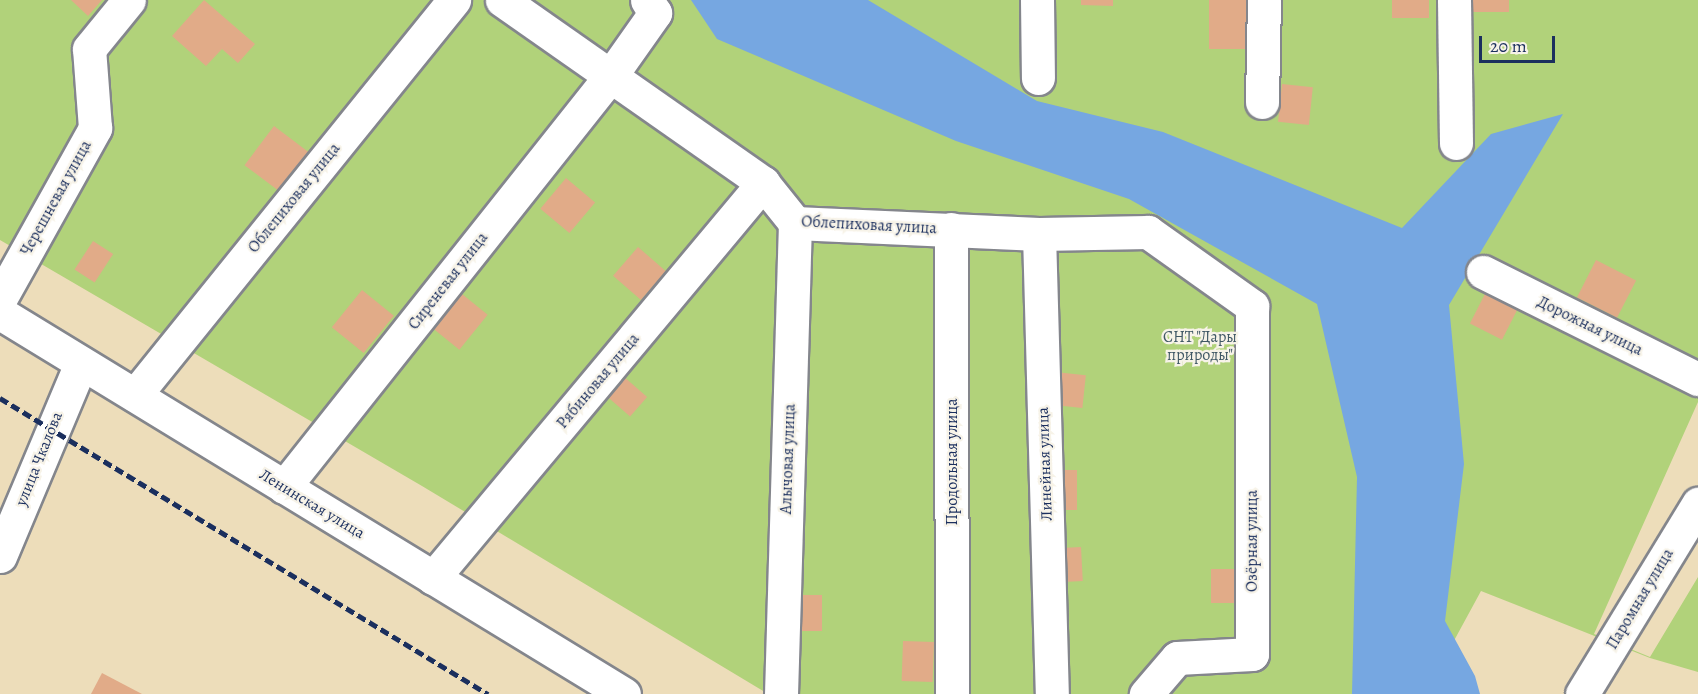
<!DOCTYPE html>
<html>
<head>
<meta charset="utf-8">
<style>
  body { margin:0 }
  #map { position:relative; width:1698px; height:694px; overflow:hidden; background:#edddba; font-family:Alegreya,serif }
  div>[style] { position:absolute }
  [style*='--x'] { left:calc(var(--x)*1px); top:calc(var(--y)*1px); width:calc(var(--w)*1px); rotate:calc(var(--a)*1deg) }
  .green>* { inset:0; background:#b1d27a }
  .water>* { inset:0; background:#76a7e1 }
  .building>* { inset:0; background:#e1ab88; transform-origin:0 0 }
  .roads { filter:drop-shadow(2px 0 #84868c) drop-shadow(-2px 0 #84868c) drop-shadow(0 2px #84868c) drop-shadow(0 -2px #84868c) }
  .minor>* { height:33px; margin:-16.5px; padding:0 16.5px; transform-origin:16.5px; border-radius:16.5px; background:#fff }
  .rail>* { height:4.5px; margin-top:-2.25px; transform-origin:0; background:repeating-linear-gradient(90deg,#1b2f5e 0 9px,transparent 0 13.5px) }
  span { translate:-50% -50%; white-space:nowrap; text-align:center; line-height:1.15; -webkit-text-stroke:4.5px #f7f3e8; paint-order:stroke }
  .street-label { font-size:16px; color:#1b2f5e }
  .park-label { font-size:16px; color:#405865 }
  .scale { position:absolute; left:1479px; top:36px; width:76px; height:27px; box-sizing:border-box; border:3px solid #1b2f5e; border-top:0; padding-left:8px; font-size:18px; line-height:21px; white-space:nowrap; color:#1b2f5e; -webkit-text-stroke:4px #f7f3e8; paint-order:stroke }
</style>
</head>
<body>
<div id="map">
  <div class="green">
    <i style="clip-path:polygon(0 0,1698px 0,1698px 402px,1594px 634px,1650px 657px,1698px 577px,1698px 672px,1650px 658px,1481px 591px,1425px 694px,768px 694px,422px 486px,0 240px)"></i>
  </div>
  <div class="water">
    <i style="clip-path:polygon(691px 0,868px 0,1037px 101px,1163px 132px,1402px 228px,1491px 134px,1563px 114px,1449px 305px,1464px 464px,1445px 621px,1475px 676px,1480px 694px,1352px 694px,1357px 477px,1317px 304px,1129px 199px,956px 141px,717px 39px)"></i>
  </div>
  <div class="building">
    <i style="clip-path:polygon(71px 0,102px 0,88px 16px)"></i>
    <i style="clip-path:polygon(204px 0,255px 44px,238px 63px,222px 49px,206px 66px,172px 36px)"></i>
    <i style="clip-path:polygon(1081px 0,1113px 0,1113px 6px,1081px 5px)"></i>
    <i style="left:1209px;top:0;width:41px;height:49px"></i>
    <i style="left:1392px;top:0;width:37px;height:18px"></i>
    <i style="left:1472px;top:0;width:37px;height:12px"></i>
    <i style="left:1282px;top:84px;width:31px;height:38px;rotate:6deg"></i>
    <i style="left:274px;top:126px;width:46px;height:49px;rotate:37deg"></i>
    <i style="left:566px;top:178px;width:38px;height:40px;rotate:40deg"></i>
    <i style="left:93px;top:241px;width:24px;height:34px;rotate:33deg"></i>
    <i style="left:638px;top:247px;width:37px;height:38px;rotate:41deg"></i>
    <i style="left:1596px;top:260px;width:45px;height:42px;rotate:27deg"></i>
    <i style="left:1489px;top:286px;width:36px;height:42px;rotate:27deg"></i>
    <i style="left:362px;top:290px;width:41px;height:48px;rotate:39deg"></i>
    <i style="left:462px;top:294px;width:33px;height:45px;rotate:39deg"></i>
    <i style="left:1055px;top:372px;width:31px;height:33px;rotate:6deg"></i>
    <i style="left:623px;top:376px;width:32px;height:26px;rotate:41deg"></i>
    <i style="left:1056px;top:470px;width:21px;height:40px"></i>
    <i style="left:1081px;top:547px;width:34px;height:24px;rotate:87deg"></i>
    <i style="left:1211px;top:569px;width:31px;height:34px"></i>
    <i style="left:795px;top:595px;width:27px;height:36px"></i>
    <i style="left:903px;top:641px;width:31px;height:40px;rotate:2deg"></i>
    <i style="clip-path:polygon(102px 673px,142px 694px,91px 694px)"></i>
  </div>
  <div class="roads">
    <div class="minor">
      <i style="--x:502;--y:0;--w:319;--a:35"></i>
      <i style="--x:763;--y:183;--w:51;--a:51.3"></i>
      <i style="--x:795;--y:223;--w:244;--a:2.6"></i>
      <i style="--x:1039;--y:234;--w:109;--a:-1.1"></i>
      <i style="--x:1148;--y:232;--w:128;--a:35.4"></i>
      <i style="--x:1252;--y:306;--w:348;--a:90"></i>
      <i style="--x:1252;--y:654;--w:75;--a:176.9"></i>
      <i style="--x:1177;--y:658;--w:48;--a:130.7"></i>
      <i style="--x:1037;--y:0;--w:78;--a:89.3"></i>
      <i style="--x:1454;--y:0;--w:143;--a:89.2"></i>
      <i style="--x:1262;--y:102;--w:102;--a:-88.9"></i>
      <i style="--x:951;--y:229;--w:465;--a:89.9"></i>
      <i style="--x:1039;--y:234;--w:460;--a:88.4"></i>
      <i style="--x:1483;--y:272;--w:240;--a:26.5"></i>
      <i style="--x:0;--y:299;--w:196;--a:-60.9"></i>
      <i style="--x:95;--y:128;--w:79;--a:-94.3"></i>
      <i style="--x:89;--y:49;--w:63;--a:-50.8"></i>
      <i style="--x:0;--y:313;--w:731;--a:31.41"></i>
      <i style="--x:135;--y:395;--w:508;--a:-51.08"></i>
      <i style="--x:284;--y:487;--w:527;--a:-51.54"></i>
      <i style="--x:612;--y:74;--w:75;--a:-54.8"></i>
      <i style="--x:655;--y:13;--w:15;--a:-122"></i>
      <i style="--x:0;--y:556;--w:209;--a:-67.2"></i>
      <i style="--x:433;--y:578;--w:515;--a:-50.12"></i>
      <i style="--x:781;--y:694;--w:471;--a:-88.3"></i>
      <i style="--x:1582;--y:694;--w:223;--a:-58.6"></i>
    </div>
  </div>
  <div class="rail">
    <i style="--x:0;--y:398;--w:571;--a:31.24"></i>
  </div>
  <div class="street-label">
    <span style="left:56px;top:198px;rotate:-61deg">Черешневая улица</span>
    <span style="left:294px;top:198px;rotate:-51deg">Облепиховая улица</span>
    <span style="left:869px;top:225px;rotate:3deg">Облепиховая улица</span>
    <span style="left:448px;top:281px;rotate:-52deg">Сиреневая улица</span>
    <span style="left:1590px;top:326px;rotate:26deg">Дорожная улица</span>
    <span style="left:598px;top:381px;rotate:-50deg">Рябиновая улица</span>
    <span style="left:39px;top:459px;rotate:-68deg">улица Чкалова</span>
    <span style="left:788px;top:459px;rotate:-88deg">Алычовая улица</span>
    <span style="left:952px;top:462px;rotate:-90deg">Продольная улица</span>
    <span style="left:1045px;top:464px;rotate:-92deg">Линейная улица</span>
    <span style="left:312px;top:504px;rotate:31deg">Ленинская улица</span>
    <span style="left:1252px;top:541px;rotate:-90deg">Озёрная улица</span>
    <span style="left:1640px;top:599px;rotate:-59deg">Паромная улица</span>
  </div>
  <div class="park-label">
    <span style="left:1200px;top:346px">СНТ "Дары<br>природы"</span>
  </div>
  <div class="scale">20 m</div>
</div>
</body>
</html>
